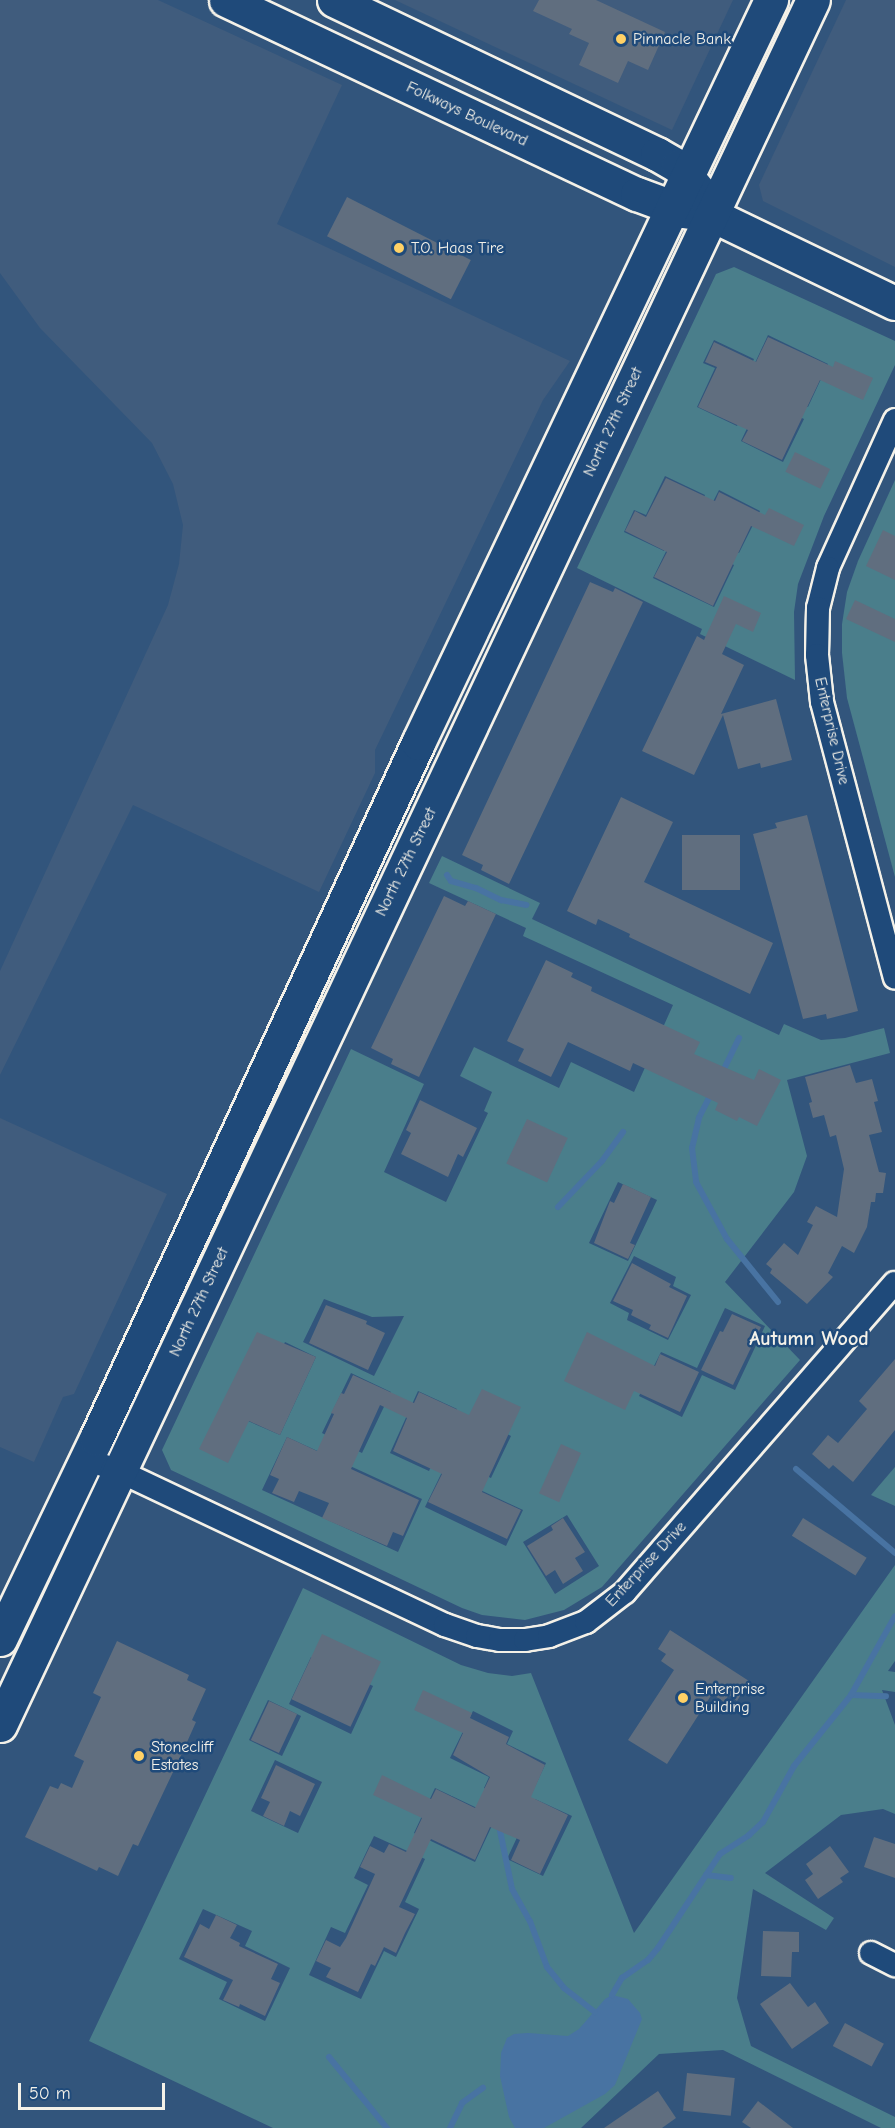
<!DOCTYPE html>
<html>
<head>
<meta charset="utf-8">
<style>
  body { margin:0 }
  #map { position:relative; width:895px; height:2128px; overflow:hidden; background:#32557c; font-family:"Comic Neue",sans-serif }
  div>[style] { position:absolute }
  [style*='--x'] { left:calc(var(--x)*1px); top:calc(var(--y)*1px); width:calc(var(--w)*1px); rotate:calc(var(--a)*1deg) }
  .built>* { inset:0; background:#405c7d }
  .green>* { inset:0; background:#4a7e8b }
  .water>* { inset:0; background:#4873a2 }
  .stream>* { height:6px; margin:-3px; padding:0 3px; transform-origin:3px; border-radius:3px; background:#4873a2 }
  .building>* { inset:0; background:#606e7f; transform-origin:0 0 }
  .roads { filter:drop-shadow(2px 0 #f4f1e8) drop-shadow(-2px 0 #f4f1e8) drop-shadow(0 2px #f4f1e8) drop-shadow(0 -2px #f4f1e8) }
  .street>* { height:22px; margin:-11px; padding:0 11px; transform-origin:11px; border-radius:11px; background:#1f4a7a }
  .secondary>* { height:33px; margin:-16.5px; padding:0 16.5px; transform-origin:16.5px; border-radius:16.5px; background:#1f4a7a }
  .primary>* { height:33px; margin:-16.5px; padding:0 16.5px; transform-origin:16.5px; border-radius:16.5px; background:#1f4a7a }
  .dots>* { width:16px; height:16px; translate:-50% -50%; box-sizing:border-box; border:3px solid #1f4a7a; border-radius:50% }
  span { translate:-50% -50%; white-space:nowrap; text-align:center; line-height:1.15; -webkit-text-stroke:5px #1f4a7a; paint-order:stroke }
  .poi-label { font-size:16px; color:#f4f1e8 }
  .left { translate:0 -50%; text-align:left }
  .street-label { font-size:16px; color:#f4f1e8 }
  .quarter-label { font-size:20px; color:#f4f1e8; font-weight:700 }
  .scale { position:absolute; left:18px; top:2083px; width:147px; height:27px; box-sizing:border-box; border:3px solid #f4f1e8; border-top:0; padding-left:8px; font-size:18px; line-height:21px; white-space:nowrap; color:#f4f1e8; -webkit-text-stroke:4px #1f4a7a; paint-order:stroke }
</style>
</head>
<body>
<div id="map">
  <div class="built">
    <i style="clip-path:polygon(0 0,158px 0,342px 85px,277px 224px,570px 361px,543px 400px,375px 750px,375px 773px,319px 892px,133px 805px,0 1075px,0 971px,168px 605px,179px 564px,183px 525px,173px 484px,152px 443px,40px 328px,0 273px)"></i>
    <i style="clip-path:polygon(395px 0,733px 0,672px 130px)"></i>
    <i style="clip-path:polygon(846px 0,895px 0,895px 267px,763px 201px,759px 185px)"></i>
    <i style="clip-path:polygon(0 1118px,167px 1194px,74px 1394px,63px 1397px,34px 1462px,0 1447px)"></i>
  </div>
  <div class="green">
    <i style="clip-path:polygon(evenodd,734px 267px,895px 341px,895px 365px,824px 516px,798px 584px,794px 612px,795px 680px,700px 634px,702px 629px,577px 568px,716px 274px,734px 267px,768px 335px,828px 364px,808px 407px,748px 378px,768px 335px,734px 267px,714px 340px,754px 359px,745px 379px,756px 385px,737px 426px,697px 407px,715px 368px,703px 363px,714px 340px,734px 267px,761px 399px,804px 419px,783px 462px,741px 441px,761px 399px,734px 267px,665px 476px,705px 495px,685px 537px,673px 532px,664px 551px,624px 532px,634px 510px,646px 515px,665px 476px,734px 267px,719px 490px,760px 511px,739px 553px,697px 533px,719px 490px,734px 267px,674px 535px,734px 565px,714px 607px,653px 578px,674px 535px)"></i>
    <i style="clip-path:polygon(895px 480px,895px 877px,847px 698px,842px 653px,842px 624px,847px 592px,858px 561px)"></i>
    <i style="clip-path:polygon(evenodd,442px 856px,540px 903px,532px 919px,779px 1035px,784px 1024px,821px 1040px,845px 1038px,884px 1028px,890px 1053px,787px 1080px,807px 1156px,794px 1192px,725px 1282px,800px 1360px,602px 1587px,564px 1610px,525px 1620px,482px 1615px,462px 1608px,171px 1470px,162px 1450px,351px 1049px,424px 1084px,384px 1172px,446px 1202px,488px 1113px,484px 1111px,492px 1092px,460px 1076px,474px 1047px,559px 1088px,571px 1062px,634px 1092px,673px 1005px,523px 936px,526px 928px,429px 883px,442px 856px,618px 1182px,657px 1200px,628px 1261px,589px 1243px,618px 1182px,442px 856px,634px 1256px,676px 1277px,673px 1286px,691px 1295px,668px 1340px,627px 1320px,629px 1313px,610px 1303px,634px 1256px,442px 856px,324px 1299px,372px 1317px,404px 1316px,374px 1376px,303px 1342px,324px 1299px,442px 856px,725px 1308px,765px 1326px,735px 1390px,702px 1375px,682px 1417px,639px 1396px,661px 1352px,697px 1368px,725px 1308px,442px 856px,285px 1342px,316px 1357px,280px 1435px,248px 1421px,285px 1342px,442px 856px,351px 1373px,391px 1392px,362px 1453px,322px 1433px,351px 1373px,442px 856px,418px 1391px,457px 1409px,429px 1471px,390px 1453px,418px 1391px,442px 856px,467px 1415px,511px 1436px,491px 1478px,446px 1457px,467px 1415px,442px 856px,287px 1437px,422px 1499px,398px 1552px,262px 1490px,287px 1437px,442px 856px,442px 1472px,523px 1510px,506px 1546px,425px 1507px,442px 1472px,442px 856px,567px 1515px,599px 1566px,555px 1594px,523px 1542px,567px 1515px)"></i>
    <i style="clip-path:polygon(895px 1467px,895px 1506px,871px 1495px)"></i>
    <i style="clip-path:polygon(evenodd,895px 1565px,895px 1661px,888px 1671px,895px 1672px,895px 1692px,882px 1690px,895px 1725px,895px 1814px,883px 1809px,841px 1815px,765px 1873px,834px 1918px,826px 1930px,753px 1889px,737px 1998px,751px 2046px,895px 2117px,895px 2128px,881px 2128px,723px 2050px,659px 2054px,581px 2128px,273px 2128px,89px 2041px,303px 1588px,461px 1665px,488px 1673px,512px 1676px,531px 1673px,634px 1933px,895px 1565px,311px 1657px,373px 1686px,351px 1734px,289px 1704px,311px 1657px,895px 1565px,268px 1700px,301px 1716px,282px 1756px,249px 1740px,268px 1700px,895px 1565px,473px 1711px,513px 1731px,507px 1744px,546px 1763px,525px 1808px,484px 1788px,489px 1777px,450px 1758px,473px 1711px,895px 1565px,275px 1760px,322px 1782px,298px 1833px,251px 1811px,275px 1760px,895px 1565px,435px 1788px,496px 1817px,475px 1862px,414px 1833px,435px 1788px,895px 1565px,535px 1799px,572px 1816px,543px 1876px,507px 1859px,535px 1799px,895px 1565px,374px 1836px,425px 1859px,405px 1902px,419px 1909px,396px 1957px,384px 1951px,361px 1999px,309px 1975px,331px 1927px,345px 1933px,368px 1885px,354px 1878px,374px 1836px,895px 1565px,203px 1909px,252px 1931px,245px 1946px,290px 1968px,265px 2021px,219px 1999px,227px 1982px,179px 1959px,203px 1909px)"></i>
  </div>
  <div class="water">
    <i style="clip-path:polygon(612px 1995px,628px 1999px,640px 2013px,642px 2019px,615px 2085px,605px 2094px,544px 2128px,515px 2128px,509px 2117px,500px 2076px,501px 2053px,507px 2038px,514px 2034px,528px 2033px,568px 2036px,579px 2029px,605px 1999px)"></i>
  </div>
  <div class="stream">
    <i style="--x:447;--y:875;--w:7;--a:56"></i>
    <i style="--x:451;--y:881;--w:26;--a:16"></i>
    <i style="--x:476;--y:888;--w:28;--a:26"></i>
    <i style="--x:501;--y:900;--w:26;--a:11"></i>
    <i style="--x:722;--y:1073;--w:39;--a:-64"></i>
    <i style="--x:712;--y:1092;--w:29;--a:117"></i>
    <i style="--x:699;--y:1118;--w:31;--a:103"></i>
    <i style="--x:692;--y:1148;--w:34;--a:83"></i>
    <i style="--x:696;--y:1182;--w:65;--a:61.5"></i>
    <i style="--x:727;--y:1239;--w:81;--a:51"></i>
    <i style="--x:558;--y:1207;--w:64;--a:-46.3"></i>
    <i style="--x:602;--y:1161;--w:36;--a:-54"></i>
    <i style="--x:796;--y:1469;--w:130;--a:40.3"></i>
    <i style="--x:851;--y:1695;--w:35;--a:2"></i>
    <i style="--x:499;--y:1826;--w:64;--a:78.3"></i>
    <i style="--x:512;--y:1889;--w:37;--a:61"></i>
    <i style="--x:530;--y:1921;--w:49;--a:69.7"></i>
    <i style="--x:547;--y:1967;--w:27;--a:51"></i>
    <i style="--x:564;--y:1988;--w:39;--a:38"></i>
    <i style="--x:706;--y:1875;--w:25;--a:7"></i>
    <i style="--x:612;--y:1995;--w:20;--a:-60"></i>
    <i style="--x:622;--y:1978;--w:32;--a:-35"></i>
    <i style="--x:648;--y:1960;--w:16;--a:-50"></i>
    <i style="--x:658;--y:1948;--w:113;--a:-56.6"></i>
    <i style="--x:720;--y:1854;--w:35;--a:-33"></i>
    <i style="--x:749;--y:1835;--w:19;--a:-43"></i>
    <i style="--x:763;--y:1822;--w:64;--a:-61"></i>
    <i style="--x:794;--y:1766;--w:91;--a:-51.2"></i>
    <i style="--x:851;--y:1695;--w:90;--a:-60.9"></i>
    <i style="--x:329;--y:2057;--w:92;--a:50.8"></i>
    <i style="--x:450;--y:2128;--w:28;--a:-64"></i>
    <i style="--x:462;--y:2103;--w:26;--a:-36"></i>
  </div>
  <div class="building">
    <i style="clip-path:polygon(539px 0,596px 0,665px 32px,648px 70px,628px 61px,618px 83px,579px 65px,589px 43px,569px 34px,572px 29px,533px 11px)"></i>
    <i style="left:347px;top:197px;width:139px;height:44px;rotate:27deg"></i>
    <i style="clip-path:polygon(768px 337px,833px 367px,835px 361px,873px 378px,863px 400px,820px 380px,782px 460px,742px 441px,748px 430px,698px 407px,717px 367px,705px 362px,714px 342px,756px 362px)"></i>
    <i style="left:795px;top:452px;width:39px;height:22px;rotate:26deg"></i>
    <i style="clip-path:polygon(666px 478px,715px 501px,719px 492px,765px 515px,769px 508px,804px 525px,794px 546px,751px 526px,713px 606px,654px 577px,667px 552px,625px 531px,635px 511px,646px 517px)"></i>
    <i style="clip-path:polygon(883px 530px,895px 536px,895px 580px,866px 566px)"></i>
    <i style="clip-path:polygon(590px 582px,613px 592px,615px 588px,643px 602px,509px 884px,481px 870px,483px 865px,462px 855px)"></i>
    <i style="clip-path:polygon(724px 596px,761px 613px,753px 632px,736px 624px,722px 654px,744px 665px,721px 714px,776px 699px,792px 760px,761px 768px,760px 763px,738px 769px,723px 715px,694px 775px,642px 751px,697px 636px,704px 640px)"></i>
    <i style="clip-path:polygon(855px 600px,895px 619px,895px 642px,846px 619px)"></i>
    <i style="clip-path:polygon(621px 797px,673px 822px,644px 882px,773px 943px,750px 994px,629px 937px,630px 934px,598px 919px,596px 925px,567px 911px)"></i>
    <i style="clip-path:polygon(807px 815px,858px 1011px,827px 1019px,826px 1014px,803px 1019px,753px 834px,777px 828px,775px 823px)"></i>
    <i style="left:682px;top:835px;width:58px;height:55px"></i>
    <i style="clip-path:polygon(444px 896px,465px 906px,468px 901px,496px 914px,419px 1077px,391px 1064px,393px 1059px,371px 1048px)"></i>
    <i style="clip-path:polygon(546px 960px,573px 973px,571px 977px,592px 987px,591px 991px,700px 1042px,694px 1054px,754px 1080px,759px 1069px,781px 1080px,757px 1126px,739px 1117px,737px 1121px,715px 1110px,718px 1103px,633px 1063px,630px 1071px,568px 1042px,551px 1077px,518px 1061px,524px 1049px,507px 1041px)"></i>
    <i style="clip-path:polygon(850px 1065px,856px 1083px,872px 1079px,878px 1101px,874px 1102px,882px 1132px,869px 1135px,879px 1172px,886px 1173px,883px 1193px,876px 1193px,875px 1202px,871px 1202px,867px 1227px,854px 1253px,842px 1246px,828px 1273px,833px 1277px,807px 1304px,770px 1273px,772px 1269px,766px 1264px,784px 1243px,798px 1255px,813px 1225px,807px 1222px,816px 1206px,837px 1217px,844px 1169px,836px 1135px,830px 1137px,824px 1115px,813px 1118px,809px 1103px,812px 1102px,805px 1077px)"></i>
    <i style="clip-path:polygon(420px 1100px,477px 1128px,463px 1157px,458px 1154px,448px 1177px,401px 1154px,411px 1133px,406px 1130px)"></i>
    <i style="left:527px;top:1119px;width:45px;height:49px;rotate:25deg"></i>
    <i style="clip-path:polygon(623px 1184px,651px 1197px,630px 1243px,635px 1245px,628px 1259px,594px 1243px,610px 1201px,614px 1203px)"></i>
    <i style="clip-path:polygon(632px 1263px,671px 1284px,669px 1287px,687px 1296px,668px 1338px,649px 1329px,651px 1325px,631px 1315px,633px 1310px,613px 1301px)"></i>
    <i style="clip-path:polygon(326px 1305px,367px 1321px,366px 1324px,385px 1333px,368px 1370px,309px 1343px)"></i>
    <i style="clip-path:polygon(732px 1314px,761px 1327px,733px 1385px,701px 1370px,720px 1331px,723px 1332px)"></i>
    <i style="clip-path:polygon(257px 1332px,316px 1357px,280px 1435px,249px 1421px,228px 1463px,199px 1449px)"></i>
    <i style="clip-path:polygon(587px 1332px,655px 1366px,660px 1354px,699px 1372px,680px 1412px,634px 1391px,625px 1410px,564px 1381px)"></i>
    <i style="clip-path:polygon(895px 1359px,895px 1430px,853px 1482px,833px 1465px,829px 1469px,812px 1454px,828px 1435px,838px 1443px,867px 1409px,859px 1401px)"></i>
    <i style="clip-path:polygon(353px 1375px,414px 1403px,419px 1392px,469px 1415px,482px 1389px,521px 1407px,482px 1492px,521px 1510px,507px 1539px,428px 1502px,442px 1474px,393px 1451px,407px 1418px,380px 1405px,351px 1469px,419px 1500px,403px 1536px,393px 1532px,387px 1546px,322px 1518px,329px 1503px,299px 1491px,294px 1502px,272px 1493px,279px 1479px,270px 1475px,287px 1437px,317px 1451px,334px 1414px,331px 1413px,341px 1393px,344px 1394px)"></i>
    <i style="left:561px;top:1444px;width:22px;height:54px;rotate:24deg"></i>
    <i style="clip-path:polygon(563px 1518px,585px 1552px,575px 1558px,583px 1571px,563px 1584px,555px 1570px,546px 1576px,527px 1546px,553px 1530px,551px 1526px)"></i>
    <i style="left:803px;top:1518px;width:75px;height:21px;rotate:32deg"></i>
    <i style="clip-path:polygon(670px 1630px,749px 1681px,737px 1701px,729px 1695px,724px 1702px,712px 1694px,667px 1764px,628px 1740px,674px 1670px,661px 1661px,666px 1654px,658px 1649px)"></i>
    <i style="left:322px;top:1634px;width:65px;height:72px;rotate:25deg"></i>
    <i style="clip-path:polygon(117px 1641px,189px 1675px,187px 1680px,206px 1689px,192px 1720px,196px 1722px,183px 1751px,138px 1846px,133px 1844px,118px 1876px,99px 1867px,97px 1871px,25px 1837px,50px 1786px,58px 1789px,61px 1783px,72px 1788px,84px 1761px,74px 1756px,101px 1697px,93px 1693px)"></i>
    <i style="clip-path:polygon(423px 1690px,472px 1713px,470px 1718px,509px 1737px,506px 1744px,545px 1765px,531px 1797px,568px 1815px,540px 1874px,511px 1860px,520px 1840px,490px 1827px,475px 1860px,431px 1839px,399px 1907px,415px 1914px,405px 1933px,396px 1953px,384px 1947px,375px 1966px,371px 1964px,358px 1992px,326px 1977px,331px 1968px,316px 1961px,326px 1940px,340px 1947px,346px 1938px,375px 1874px,360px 1867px,370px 1846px,384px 1853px,389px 1844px,406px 1852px,422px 1818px,373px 1795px,382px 1775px,431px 1799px,436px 1789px,475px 1808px,490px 1777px,453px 1755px,463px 1733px,414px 1710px)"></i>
    <i style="left:269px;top:1701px;width:31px;height:43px;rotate:25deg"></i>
    <i style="clip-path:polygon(276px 1765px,315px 1784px,300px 1816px,290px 1811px,284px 1826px,263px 1816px,270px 1802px,261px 1798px)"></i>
    <i style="clip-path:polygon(874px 1837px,895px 1844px,895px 1878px,864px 1867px)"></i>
    <i style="clip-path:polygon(830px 1846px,849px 1872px,840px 1878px,843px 1882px,818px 1899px,805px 1880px,813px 1874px,806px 1864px)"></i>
    <i style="clip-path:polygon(216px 1915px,237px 1925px,230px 1938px,240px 1943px,239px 1946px,278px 1964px,271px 1979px,280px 1983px,265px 2016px,240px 2004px,239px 2007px,223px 2000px,233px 1980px,184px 1957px,200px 1924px,209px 1929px)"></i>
    <i style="clip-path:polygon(763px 1931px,799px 1932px,799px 1952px,792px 1952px,791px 1977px,761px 1976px)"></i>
    <i style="clip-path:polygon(790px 1983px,808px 2007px,815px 2002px,829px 2023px,792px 2049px,760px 2004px)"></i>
    <i style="left:845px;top:2023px;width:44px;height:26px;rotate:28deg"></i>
    <i style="left:687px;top:2073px;width:48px;height:38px;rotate:6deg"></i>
    <i style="clip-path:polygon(658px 2091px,676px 2118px,662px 2128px,604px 2128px)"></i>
    <i style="clip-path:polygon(758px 2101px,793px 2128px,751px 2128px,742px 2122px)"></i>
  </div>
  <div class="roads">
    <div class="street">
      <i style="--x:895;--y:420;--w:162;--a:114.4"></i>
      <i style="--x:828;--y:568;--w:41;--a:104"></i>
      <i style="--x:818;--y:608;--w:47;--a:91.2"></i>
      <i style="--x:817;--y:655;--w:47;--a:83.9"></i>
      <i style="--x:822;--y:702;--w:285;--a:75.2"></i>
      <i style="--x:86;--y:1459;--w:35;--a:20"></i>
      <i style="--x:119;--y:1471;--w:361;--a:25.3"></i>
      <i style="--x:445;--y:1625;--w:34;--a:19"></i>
      <i style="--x:477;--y:1636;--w:23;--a:10"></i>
      <i style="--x:500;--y:1640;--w:25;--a:0"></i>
      <i style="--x:525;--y:1640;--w:24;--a:-9"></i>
      <i style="--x:549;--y:1636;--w:40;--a:-21"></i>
      <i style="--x:586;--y:1622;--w:49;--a:-37.6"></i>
      <i style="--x:625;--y:1592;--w:410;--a:-48.9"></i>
      <i style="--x:871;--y:1953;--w:27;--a:27"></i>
    </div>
    <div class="secondary">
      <i style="--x:226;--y:0;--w:454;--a:25.3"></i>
      <i style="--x:637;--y:194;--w:49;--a:20.3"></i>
      <i style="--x:683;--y:211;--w:29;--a:8"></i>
      <i style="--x:712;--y:215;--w:203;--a:25.7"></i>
      <i style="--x:334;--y:0;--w:358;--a:25.5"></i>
      <i style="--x:657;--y:154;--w:24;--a:30"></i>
      <i style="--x:678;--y:166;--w:40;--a:50"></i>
    </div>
    <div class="primary">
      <i style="--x:0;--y:1639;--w:222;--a:-64.4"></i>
      <i style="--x:96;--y:1439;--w:767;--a:-65.17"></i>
      <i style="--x:418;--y:743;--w:823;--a:-64.59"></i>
      <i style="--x:0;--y:1725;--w:1907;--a:-64.77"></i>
    </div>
  </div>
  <div class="dots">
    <i style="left:621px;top:39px;background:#ffd166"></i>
    <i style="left:399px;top:248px;background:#ffd166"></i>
    <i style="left:683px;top:1698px;background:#ffd166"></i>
    <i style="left:139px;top:1756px;background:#ffd166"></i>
  </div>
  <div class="poi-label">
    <span class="left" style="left:633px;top:39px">Pinnacle Bank</span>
    <span class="left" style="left:411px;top:248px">T.O. Haas Tire</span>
    <span class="left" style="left:695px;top:1698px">Enterprise<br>Building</span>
    <span class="left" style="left:151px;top:1756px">Stonecliff<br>Estates</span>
  </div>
  <div class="street-label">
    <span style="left:467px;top:114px;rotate:25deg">Folkways Boulevard</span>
    <span style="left:613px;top:422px;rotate:-65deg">North 27th Street</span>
    <span style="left:832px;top:731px;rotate:77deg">Enterprise Drive</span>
    <span style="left:406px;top:862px;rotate:-64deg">North 27th Street</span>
    <span style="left:199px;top:1302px;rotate:-65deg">North 27th Street</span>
    <span style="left:646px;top:1564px;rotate:-47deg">Enterprise Drive</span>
  </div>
  <div class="quarter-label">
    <span style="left:809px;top:1338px">Autumn Wood</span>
  </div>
  <div class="scale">50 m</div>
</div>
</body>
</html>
